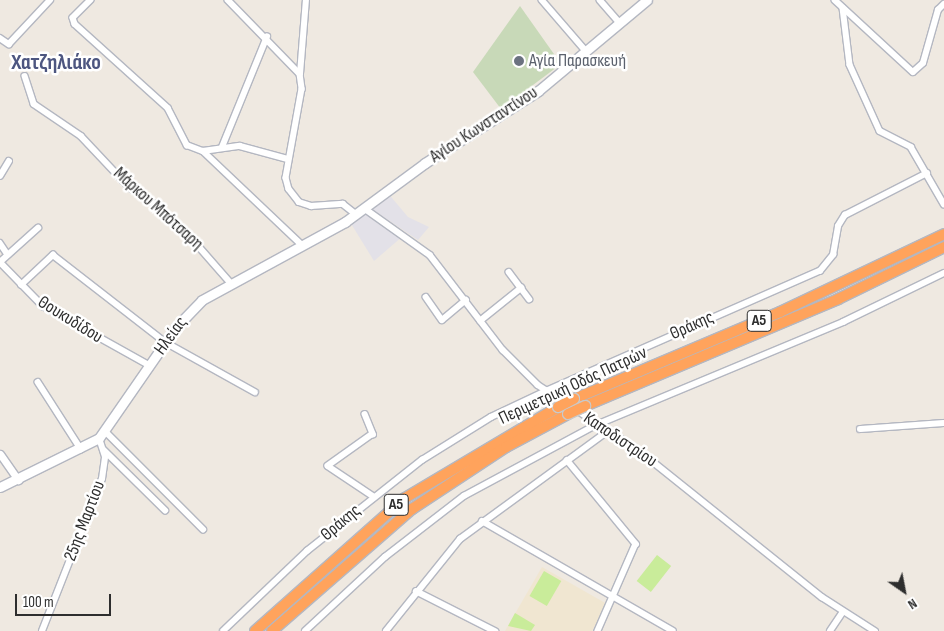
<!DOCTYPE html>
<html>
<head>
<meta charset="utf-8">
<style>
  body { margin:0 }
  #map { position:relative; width:944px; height:631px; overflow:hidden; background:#efe9e1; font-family:"Sofia Sans Condensed",sans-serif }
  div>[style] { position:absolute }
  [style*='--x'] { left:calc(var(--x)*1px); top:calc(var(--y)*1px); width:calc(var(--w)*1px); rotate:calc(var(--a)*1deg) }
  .industrial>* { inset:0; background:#e3e1e8 }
  .education>* { inset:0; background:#f0e6d1 }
  .cemetery>* { inset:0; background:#c8d9b8 }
  .pitch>* { inset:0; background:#c9ec9a; transform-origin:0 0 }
  .roads { filter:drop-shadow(1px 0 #b4b7c1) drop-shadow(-1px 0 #b4b7c1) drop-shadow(0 1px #b4b7c1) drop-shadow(0 -1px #b4b7c1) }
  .minor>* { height:5.5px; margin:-2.75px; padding:0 2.75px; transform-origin:2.75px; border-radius:2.75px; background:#fff }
  .tertiary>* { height:7px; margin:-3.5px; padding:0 3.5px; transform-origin:3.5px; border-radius:3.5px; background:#fff }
  .secondary>* { height:9px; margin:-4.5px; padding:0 4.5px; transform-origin:4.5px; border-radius:4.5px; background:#fff }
  .motorway>* { height:10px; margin:-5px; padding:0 5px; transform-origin:5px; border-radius:5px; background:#ffa35c }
  .bridges { filter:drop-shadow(1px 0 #c9c9c9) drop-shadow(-1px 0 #c9c9c9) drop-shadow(0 1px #c9c9c9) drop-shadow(0 -1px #c9c9c9) }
  .motorway-bridge>* { height:10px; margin:-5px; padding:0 5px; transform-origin:5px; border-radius:5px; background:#ffa35c }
  .dots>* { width:14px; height:14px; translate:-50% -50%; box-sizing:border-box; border:2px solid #fff; border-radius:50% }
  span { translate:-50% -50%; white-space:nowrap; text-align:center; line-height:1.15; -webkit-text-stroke:5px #fff; paint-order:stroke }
  .shield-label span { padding:1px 4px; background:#fff; border:1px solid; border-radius:4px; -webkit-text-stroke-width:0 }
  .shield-label { font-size:16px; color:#2e2e2e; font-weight:700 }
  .worship-label { font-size:18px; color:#5b616d }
  .left { translate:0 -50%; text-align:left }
  .street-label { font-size:18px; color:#2e2e2e }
  .district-label { font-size:22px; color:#4d5680; font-weight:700 }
  .north { position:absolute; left:879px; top:566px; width:50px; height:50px; -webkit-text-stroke:4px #fff; paint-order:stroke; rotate:147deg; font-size:14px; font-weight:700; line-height:20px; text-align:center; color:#2e2e2e }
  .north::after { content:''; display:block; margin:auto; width:18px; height:22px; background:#2e2e2e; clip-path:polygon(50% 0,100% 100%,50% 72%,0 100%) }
  .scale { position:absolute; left:15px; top:594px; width:96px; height:22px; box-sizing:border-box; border:2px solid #2e2e2e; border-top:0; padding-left:6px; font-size:15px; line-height:18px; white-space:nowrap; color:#2e2e2e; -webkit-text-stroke:4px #fff; paint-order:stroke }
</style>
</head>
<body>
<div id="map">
  <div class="industrial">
    <i style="clip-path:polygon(387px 192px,408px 217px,429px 227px,418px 240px,369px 207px)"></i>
    <i style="clip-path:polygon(364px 210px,403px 236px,374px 261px,350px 222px)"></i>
  </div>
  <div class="education">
    <i style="clip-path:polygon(542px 567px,607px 604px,592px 631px,505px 631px)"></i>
  </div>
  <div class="cemetery">
    <i style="clip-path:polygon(520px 6px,561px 64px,501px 109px,473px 72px)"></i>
  </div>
  <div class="pitch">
    <i style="left:657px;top:555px;width:18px;height:33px;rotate:38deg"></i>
    <i style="left:544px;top:571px;width:20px;height:29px;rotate:30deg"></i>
    <i style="clip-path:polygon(515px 613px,535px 625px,531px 631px,508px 626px)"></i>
  </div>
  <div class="roads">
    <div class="minor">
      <i style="--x:91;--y:0;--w:25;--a:135"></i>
      <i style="--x:73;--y:18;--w:6;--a:72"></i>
      <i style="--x:75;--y:24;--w:125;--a:42.1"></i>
      <i style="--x:168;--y:108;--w:42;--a:62.8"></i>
      <i style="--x:187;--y:145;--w:17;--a:21"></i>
      <i style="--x:203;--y:151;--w:138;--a:43.5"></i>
      <i style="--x:228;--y:0;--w:103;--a:45.8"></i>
      <i style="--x:300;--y:74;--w:15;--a:82"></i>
      <i style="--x:302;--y:89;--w:90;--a:100.2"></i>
      <i style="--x:286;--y:178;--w:11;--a:75"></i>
      <i style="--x:289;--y:189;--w:16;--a:52"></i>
      <i style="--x:299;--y:202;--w:13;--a:18"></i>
      <i style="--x:311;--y:206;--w:32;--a:-4"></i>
      <i style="--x:343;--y:204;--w:16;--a:38"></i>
      <i style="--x:542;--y:0;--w:67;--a:49.2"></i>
      <i style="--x:600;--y:0;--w:30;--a:49"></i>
      <i style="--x:835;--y:0;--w:106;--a:42.7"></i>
      <i style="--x:913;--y:72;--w:13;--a:-42"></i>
      <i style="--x:923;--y:63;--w:55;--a:-74.2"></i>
      <i style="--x:938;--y:10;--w:8;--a:-45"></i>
      <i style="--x:843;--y:8;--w:57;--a:83"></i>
      <i style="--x:850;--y:65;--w:72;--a:65.6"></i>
      <i style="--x:880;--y:131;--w:35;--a:27"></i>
      <i style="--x:911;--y:147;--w:66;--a:59.9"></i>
      <i style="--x:0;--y:38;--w:11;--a:34"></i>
      <i style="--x:9;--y:44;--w:60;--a:-47"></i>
      <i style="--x:300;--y:74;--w:74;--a:-85.4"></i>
      <i style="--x:25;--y:76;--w:29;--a:72"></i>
      <i style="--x:34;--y:104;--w:57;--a:34.2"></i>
      <i style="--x:81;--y:136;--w:70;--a:46.7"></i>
      <i style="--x:129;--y:187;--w:27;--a:33"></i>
      <i style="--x:152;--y:202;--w:59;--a:42.9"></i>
      <i style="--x:195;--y:242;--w:53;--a:48.8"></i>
      <i style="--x:222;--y:147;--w:119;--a:-67.8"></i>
      <i style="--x:203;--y:151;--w:37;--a:-8"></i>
      <i style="--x:240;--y:146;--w:50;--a:15.2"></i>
      <i style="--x:0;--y:176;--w:17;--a:-59"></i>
      <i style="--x:364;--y:208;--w:81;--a:35.5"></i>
      <i style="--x:430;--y:255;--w:120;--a:52.5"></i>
      <i style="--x:503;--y:350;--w:49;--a:45"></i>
      <i style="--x:538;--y:385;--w:118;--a:32.9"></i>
      <i style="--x:637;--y:449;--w:237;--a:38.7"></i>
      <i style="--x:822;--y:597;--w:63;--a:32.7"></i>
      <i style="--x:0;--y:243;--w:14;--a:56"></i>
      <i style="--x:0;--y:262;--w:62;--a:45.7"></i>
      <i style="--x:43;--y:306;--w:121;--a:29.1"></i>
      <i style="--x:0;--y:262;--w:51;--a:-41.8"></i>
      <i style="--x:509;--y:272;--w:34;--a:53"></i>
      <i style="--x:21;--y:285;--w:44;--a:-43.2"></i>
      <i style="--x:53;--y:255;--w:142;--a:37.8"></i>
      <i style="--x:165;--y:342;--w:103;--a:29.1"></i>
      <i style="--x:426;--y:297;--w:28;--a:55"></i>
      <i style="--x:442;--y:320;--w:31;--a:-40"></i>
      <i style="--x:480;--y:321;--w:53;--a:-38.8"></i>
      <i style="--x:38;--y:382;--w:80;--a:57.3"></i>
      <i style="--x:365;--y:414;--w:22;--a:68"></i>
      <i style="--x:373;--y:434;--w:55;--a:144.6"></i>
      <i style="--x:328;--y:466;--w:54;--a:33.7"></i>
      <i style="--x:860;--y:429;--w:84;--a:-4.1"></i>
      <i style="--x:105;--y:431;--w:139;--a:45"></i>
      <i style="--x:104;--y:450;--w:86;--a:44.5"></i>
      <i style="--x:567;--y:460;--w:109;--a:50.6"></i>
      <i style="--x:636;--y:544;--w:95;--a:113.6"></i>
      <i style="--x:482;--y:521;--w:220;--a:29.9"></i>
      <i style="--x:416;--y:591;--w:89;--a:26.9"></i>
      <i style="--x:42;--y:631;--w:163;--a:-68.5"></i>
      <i style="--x:102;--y:479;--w:22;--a:-82"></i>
      <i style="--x:105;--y:457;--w:20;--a:-108"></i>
      <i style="--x:223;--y:631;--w:116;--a:-43.6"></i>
      <i style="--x:307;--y:551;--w:147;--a:-38.4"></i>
      <i style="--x:422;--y:460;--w:81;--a:-31.9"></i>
      <i style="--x:491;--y:417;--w:61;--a:-25.3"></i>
      <i style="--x:546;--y:391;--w:299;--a:-23.7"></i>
      <i style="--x:820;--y:271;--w:21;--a:-51"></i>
      <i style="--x:833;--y:255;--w:29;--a:-80"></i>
      <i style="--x:838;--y:226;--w:13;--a:-58"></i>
      <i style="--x:845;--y:215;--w:92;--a:-27.1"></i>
      <i style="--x:305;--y:631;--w:109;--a:-42.8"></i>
      <i style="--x:385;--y:557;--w:100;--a:-37.7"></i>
      <i style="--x:464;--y:496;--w:150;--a:-28.3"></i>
      <i style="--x:596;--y:425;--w:268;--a:-22.6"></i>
      <i style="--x:843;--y:322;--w:112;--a:-25.9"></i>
      <i style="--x:386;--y:631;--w:118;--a:-51.2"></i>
      <i style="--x:460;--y:539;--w:182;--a:-36.1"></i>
      <i style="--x:830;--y:631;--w:23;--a:-56"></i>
    </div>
    <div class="tertiary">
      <i style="--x:0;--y:454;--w:32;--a:55"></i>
    </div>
    <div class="secondary">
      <i style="--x:0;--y:487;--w:110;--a:-26.3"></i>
      <i style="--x:99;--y:438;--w:135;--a:-55.3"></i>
      <i style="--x:176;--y:327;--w:37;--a:-46"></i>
      <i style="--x:202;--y:300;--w:163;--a:-28.6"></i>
      <i style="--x:345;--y:222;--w:99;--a:-36.4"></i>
      <i style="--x:425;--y:163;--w:134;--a:-32.5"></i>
      <i style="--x:538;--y:91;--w:142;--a:-39.9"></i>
    </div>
    <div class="motorway">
      <i style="--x:574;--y:399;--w:224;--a:-22.9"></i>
      <i style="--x:780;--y:312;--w:182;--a:-25.4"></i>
      <i style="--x:585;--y:406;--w:275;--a:-22.9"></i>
      <i style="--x:838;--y:299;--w:118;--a:-26.1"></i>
      <i style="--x:255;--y:631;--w:200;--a:-41.6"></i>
      <i style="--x:405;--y:498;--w:178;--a:-30.7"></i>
      <i style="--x:272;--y:631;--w:186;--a:-41.1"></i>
      <i style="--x:412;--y:509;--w:113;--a:-33.4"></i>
      <i style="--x:506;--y:447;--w:70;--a:-28"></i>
    </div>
  </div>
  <div class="bridges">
    <div class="motorway-bridge">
      <i style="--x:558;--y:407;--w:18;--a:-27"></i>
      <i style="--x:568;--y:414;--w:19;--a:-25"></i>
    </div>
  </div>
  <div class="dots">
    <i style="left:519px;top:61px;background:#6b7280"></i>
  </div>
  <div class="shield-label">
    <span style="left:759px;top:321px">Α5</span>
    <span style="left:396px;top:505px">Α5</span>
  </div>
  <div class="worship-label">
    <span class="left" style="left:529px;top:61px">Αγία Παρασκευή</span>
  </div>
  <div class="street-label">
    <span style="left:484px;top:125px;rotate:-33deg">Αγίου Κωνσταντίνου</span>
    <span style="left:158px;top:209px;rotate:42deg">Μάρκου Μπότσαρη</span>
    <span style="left:70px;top:320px;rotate:32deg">Θουκυδίδου</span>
    <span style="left:692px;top:326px;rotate:-24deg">Θράκης</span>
    <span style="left:171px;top:336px;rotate:-54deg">Ηλείας</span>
    <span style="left:573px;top:386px;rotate:-25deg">Περιμετρική Οδός Πατρών</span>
    <span style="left:620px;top:440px;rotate:34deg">Καποδιστρίου</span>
    <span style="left:85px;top:521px;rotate:-69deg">25ης Μαρτίου</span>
    <span style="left:341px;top:523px;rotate:-40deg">Θράκης</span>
  </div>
  <div class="district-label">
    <span style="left:56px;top:63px">Χατζηλιάκο</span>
  </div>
  <div class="north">N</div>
  <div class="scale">100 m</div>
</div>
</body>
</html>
